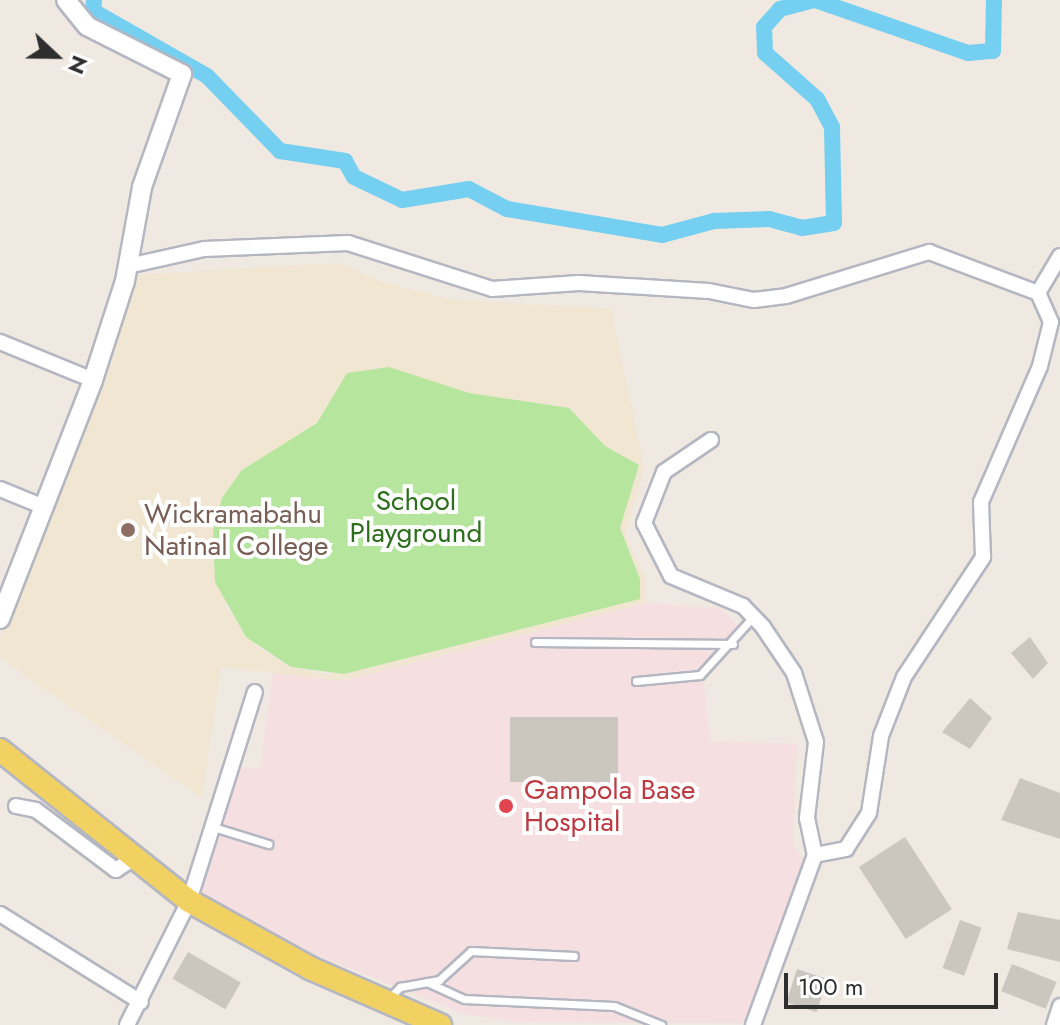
<!DOCTYPE html>
<html>
<head>
<meta charset="utf-8">
<style>
  body { margin:0 }
  #map { position:relative; width:1060px; height:1025px; overflow:hidden; background:#efe9e1; font-family:Jost,sans-serif }
  div>[style] { position:absolute }
  [style*='--x'] { left:calc(var(--x)*1px); top:calc(var(--y)*1px); width:calc(var(--w)*1px); rotate:calc(var(--a)*1deg) }
  .education>* { inset:0; background:#f0e6d1 }
  .medical>* { inset:0; background:#f5dfe0 }
  .green>* { inset:0; background:#b6e59e }
  .canal>* { height:16px; margin:-8px; padding:0 8px; transform-origin:8px; border-radius:8px; background:#75cff0 }
  .building>* { inset:0; background:#cbc7bf; transform-origin:0 0 }
  .roads { filter:drop-shadow(2px 0 #b4b7c1) drop-shadow(-2px 0 #b4b7c1) drop-shadow(0 2px #b4b7c1) drop-shadow(0 -2px #b4b7c1) }
  .lane>* { height:7px; margin:-3.5px; padding:0 3.5px; transform-origin:3.5px; border-radius:3.5px; background:#fff }
  .street>* { height:14px; margin:-7px; padding:0 7px; transform-origin:7px; border-radius:7px; background:#fff }
  .secondary>* { height:18px; margin:-9px; padding:0 9px; transform-origin:9px; border-radius:9px; background:#fff }
  .primary>* { height:22px; margin:-11px; padding:0 11px; transform-origin:11px; border-radius:11px; background:#f2d163 }
  .dots>* { width:22px; height:22px; translate:-50% -50%; box-sizing:border-box; border:4px solid #fff; border-radius:50% }
  span { translate:-50% -50%; white-space:nowrap; text-align:center; line-height:1.15; -webkit-text-stroke:8px #fff; paint-order:stroke }
  .park-label { font-size:28px; color:#2c6e1b }
  .education-label { font-size:28px; color:#785e54 }
  .left { translate:0 -50%; text-align:left }
  .health-label { font-size:28px; color:#be3a42 }
  .north { position:absolute; left:16px; top:16px; width:80px; height:80px; -webkit-text-stroke:6px #fff; paint-order:stroke; rotate:112deg; font-size:22px; font-weight:700; line-height:32px; text-align:center; color:#2e2e2e }
  .north::after { content:''; display:block; margin:auto; width:28px; height:36px; background:#2e2e2e; clip-path:polygon(50% 0,100% 100%,50% 72%,0 100%) }
  .scale { position:absolute; left:784px; top:973px; width:214px; height:36px; box-sizing:border-box; border:4px solid #2e2e2e; border-top:0; padding-left:10px; font-size:24px; line-height:28px; white-space:nowrap; color:#2e2e2e; -webkit-text-stroke:6px #fff; paint-order:stroke }
</style>
</head>
<body>
<div id="map">
  <div class="education">
    <i style="clip-path:polygon(evenodd,339px 263px,385px 283px,453px 300px,611px 309px,644px 468px,625px 535px,646px 578px,645px 603px,343px 681px,221px 667px,202px 798px,0 658px,0 637px,106px 372px,135px 275px,339px 263px,375px 366px,469px 393px,569px 408px,605px 446px,639px 465px,619px 528px,640px 579px,327px 675px,291px 667px,258px 648px,225px 606px,242px 470px,308px 431px,375px 366px)"></i>
  </div>
  <div class="medical">
    <i style="clip-path:polygon(645px 603px,720px 608px,743px 629px,703px 677px,710px 741px,797px 744px,793px 842px,804px 862px,744px 1023px,518px 1022px,464px 1014px,287px 943px,198px 897px,227px 766px,260px 769px,273px 673px,343px 681px)"></i>
  </div>
  <div class="green">
    <i style="clip-path:polygon(389px 367px,469px 393px,569px 408px,605px 446px,639px 465px,620px 528px,640px 579px,640px 599px,344px 674px,291px 667px,246px 637px,215px 582px,213px 531px,222px 498px,242px 470px,317px 423px,347px 373px)"></i>
  </div>
  <div class="canal">
    <i style="--x:94;--y:0;--w:11;--a:95"></i>
    <i style="--x:93;--y:11;--w:131;--a:29.7"></i>
    <i style="--x:207;--y:76;--w:105;--a:45.8"></i>
    <i style="--x:280;--y:151;--w:66;--a:8.7"></i>
    <i style="--x:345;--y:161;--w:18;--a:61"></i>
    <i style="--x:354;--y:177;--w:53;--a:25.6"></i>
    <i style="--x:402;--y:200;--w:68;--a:-9.3"></i>
    <i style="--x:469;--y:189;--w:43;--a:27.8"></i>
    <i style="--x:507;--y:209;--w:157;--a:9.5"></i>
    <i style="--x:662;--y:235;--w:54;--a:-15.1"></i>
    <i style="--x:714;--y:221;--w:55;--a:-2.1"></i>
    <i style="--x:769;--y:219;--w:34;--a:15"></i>
    <i style="--x:802;--y:228;--w:32;--a:-9"></i>
    <i style="--x:834;--y:223;--w:96;--a:-91.2"></i>
    <i style="--x:832;--y:127;--w:32;--a:-118"></i>
    <i style="--x:817;--y:99;--w:69;--a:-138.5"></i>
    <i style="--x:765;--y:53;--w:26;--a:-92"></i>
    <i style="--x:764;--y:27;--w:24;--a:-48"></i>
    <i style="--x:780;--y:9;--w:35;--a:-15"></i>
    <i style="--x:815;--y:0;--w:162;--a:19.1"></i>
    <i style="--x:968;--y:53;--w:25;--a:-5"></i>
    <i style="--x:993;--y:51;--w:51;--a:-88.9"></i>
  </div>
  <div class="building">
    <i style="clip-path:polygon(1030px 637px,1048px 663px,1033px 679px,1011px 653px)"></i>
    <i style="clip-path:polygon(970px 698px,992px 718px,970px 749px,942px 732px)"></i>
    <i style="left:510px;top:717px;width:108px;height:65px"></i>
    <i style="clip-path:polygon(1020px 778px,1060px 793px,1060px 839px,1001px 820px)"></i>
    <i style="left:905px;top:837px;width:86px;height:55px;rotate:57deg"></i>
    <i style="clip-path:polygon(1018px 912px,1060px 920px,1060px 962px,1007px 949px)"></i>
    <i style="left:960px;top:920px;width:23px;height:51px;rotate:20deg"></i>
    <i style="left:188px;top:952px;width:61px;height:31px;rotate:30deg"></i>
    <i style="left:1012px;top:964px;width:48px;height:29px;rotate:22deg"></i>
    <i style="left:797px;top:969px;width:32px;height:35px;rotate:18deg"></i>
  </div>
  <div class="roads">
    <div class="lane">
      <i style="--x:535;--y:642;--w:198;--a:0.6"></i>
      <i style="--x:636;--y:681;--w:64;--a:-5.4"></i>
      <i style="--x:700;--y:675;--w:79;--a:-47.6"></i>
      <i style="--x:213;--y:827;--w:58;--a:17.2"></i>
      <i style="--x:427;--y:982;--w:41;--a:24.7"></i>
      <i style="--x:464;--y:999;--w:150;--a:2.7"></i>
      <i style="--x:614;--y:1006;--w:51;--a:22"></i>
      <i style="--x:389;--y:998;--w:16;--a:-45"></i>
      <i style="--x:400;--y:987;--w:40;--a:-10"></i>
      <i style="--x:439;--y:980;--w:43;--a:-42.2"></i>
      <i style="--x:471;--y:951;--w:103;--a:2.8"></i>
    </div>
    <div class="street">
      <i style="--x:128;--y:266;--w:78;--a:-12.6"></i>
      <i style="--x:204;--y:249;--w:144;--a:-2.4"></i>
      <i style="--x:348;--y:243;--w:151;--a:17.7"></i>
      <i style="--x:492;--y:289;--w:87;--a:-3.9"></i>
      <i style="--x:579;--y:283;--w:130;--a:3.5"></i>
      <i style="--x:709;--y:291;--w:46;--a:11.3"></i>
      <i style="--x:754;--y:300;--w:32;--a:-7"></i>
      <i style="--x:786;--y:296;--w:150;--a:-17.1"></i>
      <i style="--x:929;--y:252;--w:116;--a:20.6"></i>
      <i style="--x:0;--y:342;--w:100;--a:22.2"></i>
      <i style="--x:711;--y:440;--w:57;--a:145.8"></i>
      <i style="--x:664;--y:472;--w:55;--a:111.4"></i>
      <i style="--x:644;--y:523;--w:59;--a:63"></i>
      <i style="--x:671;--y:576;--w:78;--a:22.6"></i>
      <i style="--x:743;--y:606;--w:29;--a:46"></i>
      <i style="--x:763;--y:627;--w:55;--a:56"></i>
      <i style="--x:794;--y:673;--w:72;--a:72.3"></i>
      <i style="--x:816;--y:742;--w:77;--a:96.8"></i>
      <i style="--x:807;--y:818;--w:38;--a:78"></i>
      <i style="--x:0;--y:489;--w:48;--a:22.2"></i>
      <i style="--x:16;--y:806;--w:20;--a:11"></i>
      <i style="--x:36;--y:810;--w:100;--a:36.9"></i>
      <i style="--x:116;--y:870;--w:23;--a:-34"></i>
      <i style="--x:815;--y:855;--w:32;--a:-11"></i>
      <i style="--x:846;--y:849;--w:43;--a:-57.4"></i>
      <i style="--x:869;--y:813;--w:78;--a:-81.1"></i>
      <i style="--x:881;--y:736;--w:63;--a:-68.7"></i>
      <i style="--x:904;--y:677;--w:144;--a:-56.6"></i>
      <i style="--x:983;--y:557;--w:55;--a:-92.1"></i>
      <i style="--x:981;--y:502;--w:148;--a:-66.5"></i>
      <i style="--x:1040;--y:366;--w:45;--a:-76"></i>
      <i style="--x:1051;--y:322;--w:32;--a:-114"></i>
      <i style="--x:1038;--y:293;--w:43;--a:-59.3"></i>
      <i style="--x:0;--y:914;--w:166;--a:32"></i>
      <i style="--x:127;--y:1025;--w:139;--a:-63.4"></i>
      <i style="--x:189;--y:901;--w:219;--a:-72.5"></i>
      <i style="--x:753;--y:1025;--w:181;--a:-70"></i>
      <i style="--x:1054;--y:1025;--w:20;--a:-72"></i>
    </div>
    <div class="secondary">
      <i style="--x:0;--y:619;--w:256;--a:-68.7"></i>
      <i style="--x:93;--y:380;--w:104;--a:-72.1"></i>
      <i style="--x:125;--y:281;--w:96;--a:-79.7"></i>
      <i style="--x:142;--y:187;--w:120;--a:-70.5"></i>
      <i style="--x:182;--y:74;--w:106;--a:-153.2"></i>
      <i style="--x:87;--y:26;--w:33;--a:-129"></i>
    </div>
    <div class="primary">
      <i style="--x:0;--y:750;--w:242;--a:38.6"></i>
      <i style="--x:189;--y:901;--w:138;--a:29"></i>
      <i style="--x:310;--y:968;--w:142;--a:23.7"></i>
    </div>
  </div>
  <div class="dots">
    <i style="left:128px;top:530px;background:#8d6e63"></i>
    <i style="left:506px;top:806px;background:#e0444e"></i>
  </div>
  <div class="park-label">
    <span style="left:416px;top:517px">School<br>Playground</span>
  </div>
  <div class="education-label">
    <span class="left" style="left:144px;top:530px">Wickramabahu<br>Natinal College</span>
  </div>
  <div class="health-label">
    <span class="left" style="left:524px;top:806px">Gampola Base<br>Hospital</span>
  </div>
  <div class="north">N</div>
  <div class="scale">100 m</div>
</div>
</body>
</html>
